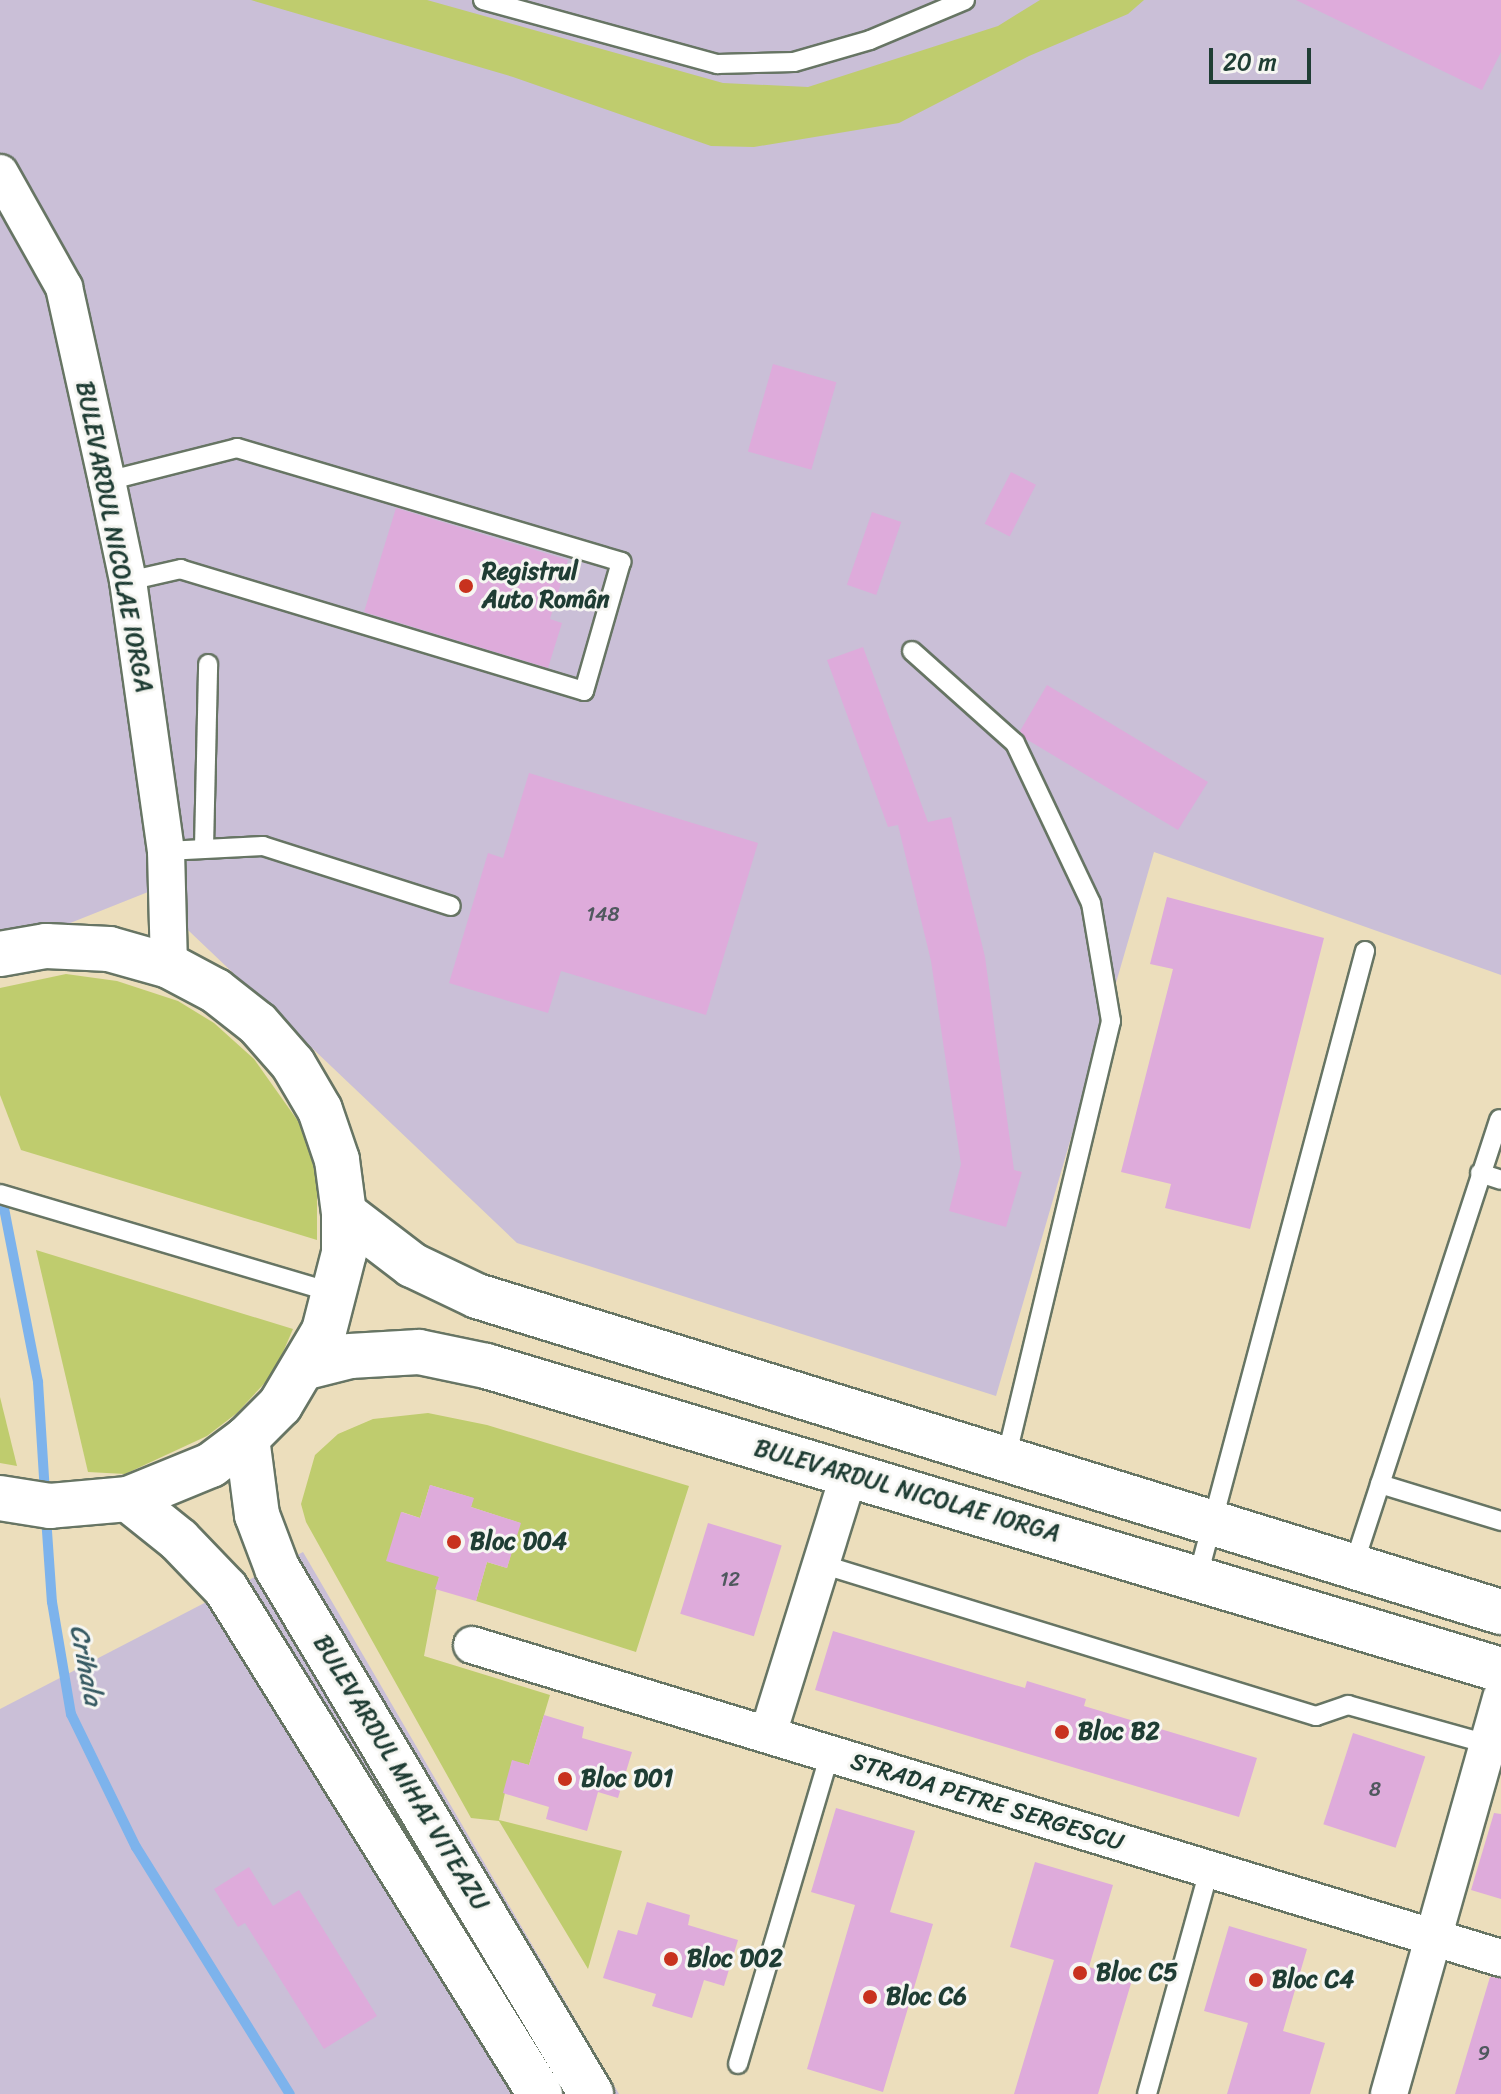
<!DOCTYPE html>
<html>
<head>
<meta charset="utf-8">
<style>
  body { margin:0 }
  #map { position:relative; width:1501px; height:2094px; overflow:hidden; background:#ecdebc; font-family:Sriracha,sans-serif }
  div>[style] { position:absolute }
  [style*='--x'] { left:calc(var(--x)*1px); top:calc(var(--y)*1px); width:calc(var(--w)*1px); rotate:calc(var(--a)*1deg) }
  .industrial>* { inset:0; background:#cabfd7 }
  .green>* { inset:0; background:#bfcc6e }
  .stream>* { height:10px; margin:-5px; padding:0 5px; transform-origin:5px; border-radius:5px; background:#7db3ec }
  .building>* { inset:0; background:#deabdb; transform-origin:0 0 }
  .roads { filter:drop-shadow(2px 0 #677564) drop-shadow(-2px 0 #677564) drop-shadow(0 2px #677564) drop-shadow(0 -2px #677564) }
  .lane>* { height:18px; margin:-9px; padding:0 9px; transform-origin:9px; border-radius:9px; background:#fff }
  .street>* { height:36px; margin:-18px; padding:0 18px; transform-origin:18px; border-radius:18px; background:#fff }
  .secondary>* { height:44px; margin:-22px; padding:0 22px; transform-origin:22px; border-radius:22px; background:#fff }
  .primary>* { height:44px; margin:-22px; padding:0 22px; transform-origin:22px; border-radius:22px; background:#fff }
  .dots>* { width:22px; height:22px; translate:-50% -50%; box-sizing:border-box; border:4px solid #f6f6f2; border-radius:50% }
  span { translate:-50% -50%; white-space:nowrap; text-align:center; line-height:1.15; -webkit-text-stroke:6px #f6f6f2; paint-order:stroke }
  .number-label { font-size:20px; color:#4f585e }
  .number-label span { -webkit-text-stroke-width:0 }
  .street-label { font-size:24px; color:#1f3d34 }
  .poi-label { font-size:24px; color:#1f3d34; font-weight:700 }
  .left { translate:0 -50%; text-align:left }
  .water-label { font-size:26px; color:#365a62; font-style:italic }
  .scale { position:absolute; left:1209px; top:48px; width:102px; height:36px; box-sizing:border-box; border:4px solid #1f3d34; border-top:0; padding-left:10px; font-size:24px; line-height:28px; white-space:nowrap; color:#1f3d34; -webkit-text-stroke:6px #f6f6f2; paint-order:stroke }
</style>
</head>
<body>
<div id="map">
  <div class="industrial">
    <i style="clip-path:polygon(0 0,1501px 0,1501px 975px,1154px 852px,996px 1396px,517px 1243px,148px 892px,0 951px)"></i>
    <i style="clip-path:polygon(303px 1552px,619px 2094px,0 2094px,0 1709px)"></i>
  </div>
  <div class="green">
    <i style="clip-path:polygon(251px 0,427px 0,723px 83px,808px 87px,998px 26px,1040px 0,1144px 0,1128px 14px,1029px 56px,899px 123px,754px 147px,711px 146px,513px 77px)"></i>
    <i style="clip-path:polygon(66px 974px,117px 981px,178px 1001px,214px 1023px,254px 1059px,305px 1131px,317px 1182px,317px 1240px,21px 1150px,0 1095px,0 988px)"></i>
    <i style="clip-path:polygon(36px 1250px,293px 1329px,274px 1373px,237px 1413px,207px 1436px,125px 1474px,88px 1472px)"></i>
    <i style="clip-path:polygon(0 1397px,17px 1466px,0 1463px)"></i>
    <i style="clip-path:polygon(428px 1413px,487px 1425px,689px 1486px,636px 1652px,476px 1601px,487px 1562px,507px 1568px,520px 1523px,471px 1507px,473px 1498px,430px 1485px,420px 1518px,402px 1512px,439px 1577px,424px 1656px,550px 1695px,529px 1765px,512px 1761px,499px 1820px,622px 1851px,588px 1969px,499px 1821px,471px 1818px,306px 1522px,301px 1504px,315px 1455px,338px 1434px,373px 1419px)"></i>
  </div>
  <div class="stream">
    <i style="--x:1;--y:1193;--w:193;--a:78.9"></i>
    <i style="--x:38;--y:1382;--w:111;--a:86.4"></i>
    <i style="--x:46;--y:1517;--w:85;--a:86"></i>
    <i style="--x:52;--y:1602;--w:114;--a:80.4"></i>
    <i style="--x:71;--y:1714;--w:148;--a:64"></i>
    <i style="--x:136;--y:1847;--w:291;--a:58.1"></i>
  </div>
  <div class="building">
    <i style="clip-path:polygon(1296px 0,1501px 0,1501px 52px,1482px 90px)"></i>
    <i style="left:773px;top:364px;width:66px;height:91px;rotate:16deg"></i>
    <i style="left:1011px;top:472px;width:28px;height:58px;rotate:27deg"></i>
    <i style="clip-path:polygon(396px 508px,568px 560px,550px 619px,562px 623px,548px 668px,364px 612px)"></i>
    <i style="left:872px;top:512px;width:31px;height:77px;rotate:19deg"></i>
    <i style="clip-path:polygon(863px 647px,928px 822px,951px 817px,985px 957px,1014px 1170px,1022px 1172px,1006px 1227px,949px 1211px,961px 1164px,931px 961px,898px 825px,888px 827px,827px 660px)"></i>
    <i style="clip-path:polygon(1047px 685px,1208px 782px,1178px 830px,1026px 739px,1020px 731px)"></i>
    <i style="clip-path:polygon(529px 773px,758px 843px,706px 1015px,561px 971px,548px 1013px,449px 983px,488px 853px,503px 858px)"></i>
    <i style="clip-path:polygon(1167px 897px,1324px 938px,1250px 1229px,1165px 1208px,1171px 1184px,1121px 1172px,1173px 969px,1150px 964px)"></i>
    <i style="clip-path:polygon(430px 1485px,474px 1498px,471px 1507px,521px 1523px,507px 1568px,487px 1562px,476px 1601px,435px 1589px,439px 1577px,386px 1561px,401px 1512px,420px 1518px)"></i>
    <i style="left:708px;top:1523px;width:77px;height:95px;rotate:17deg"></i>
    <i style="clip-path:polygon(833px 1631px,1025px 1688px,1027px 1681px,1086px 1699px,1084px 1706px,1257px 1758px,1239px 1817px,815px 1690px)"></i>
    <i style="clip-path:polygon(544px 1715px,584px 1727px,582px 1738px,632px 1752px,618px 1798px,598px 1792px,587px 1831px,546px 1819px,549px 1807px,503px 1793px,512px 1760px,529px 1765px)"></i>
    <i style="left:1353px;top:1733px;width:76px;height:96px;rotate:18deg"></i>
    <i style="clip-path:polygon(836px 1808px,915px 1831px,890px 1912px,933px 1924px,883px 2092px,807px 2069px,855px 1905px,811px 1892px)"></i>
    <i style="clip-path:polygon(1494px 1813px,1501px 1814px,1501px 1899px,1471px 1890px)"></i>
    <i style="clip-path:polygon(1035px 1862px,1113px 1885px,1089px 1967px,1132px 1980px,1098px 2094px,1014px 2094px,1054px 1960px,1010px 1947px)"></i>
    <i style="clip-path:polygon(249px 1867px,273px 1906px,299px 1890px,377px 2016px,324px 2049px,245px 1923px,238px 1927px,214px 1889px)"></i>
    <i style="clip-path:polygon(647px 1902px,690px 1915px,688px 1925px,738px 1940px,724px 1986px,704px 1980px,692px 2018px,652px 2006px,656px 1994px,603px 1978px,618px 1930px,637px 1935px)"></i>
    <i style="clip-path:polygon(1229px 1926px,1307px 1949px,1283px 2031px,1325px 2043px,1310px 2094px,1227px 2094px,1248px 2023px,1204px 2011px)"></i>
    <i style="clip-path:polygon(1490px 1977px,1501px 1978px,1501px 2094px,1455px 2094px)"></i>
  </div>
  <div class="roads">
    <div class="lane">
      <i style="--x:483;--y:0;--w:243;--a:15.3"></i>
      <i style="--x:717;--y:64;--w:77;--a:-1.5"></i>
      <i style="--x:794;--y:62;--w:79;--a:-16.1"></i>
      <i style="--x:870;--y:40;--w:103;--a:-22.8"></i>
      <i style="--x:107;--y:481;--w:134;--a:-14.2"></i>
      <i style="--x:237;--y:448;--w:401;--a:16.5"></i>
      <i style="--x:621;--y:562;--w:134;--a:106"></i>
      <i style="--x:584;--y:691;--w:421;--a:-163.2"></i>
      <i style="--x:181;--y:569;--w:54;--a:167.2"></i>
      <i style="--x:912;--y:651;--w:138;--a:41.8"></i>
      <i style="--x:1015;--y:743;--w:177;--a:64.6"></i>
      <i style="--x:1091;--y:903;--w:120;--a:80.4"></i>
      <i style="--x:1111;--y:1021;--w:453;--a:103.5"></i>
      <i style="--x:204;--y:847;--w:183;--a:-88.7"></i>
      <i style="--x:166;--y:851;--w:97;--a:-3"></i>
      <i style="--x:263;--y:846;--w:197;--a:17.7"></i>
      <i style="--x:1480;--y:1173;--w:22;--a:18"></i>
      <i style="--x:0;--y:1194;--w:348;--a:16.5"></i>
      <i style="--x:1380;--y:1484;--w:127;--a:17"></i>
      <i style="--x:821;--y:1564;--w:518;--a:17.07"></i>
      <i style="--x:1316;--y:1716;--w:34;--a:-19"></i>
      <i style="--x:1348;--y:1705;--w:145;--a:15.6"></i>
      <i style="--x:1353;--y:1567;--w:471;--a:-71.9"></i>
      <i style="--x:1198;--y:1576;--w:647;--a:-75.04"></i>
      <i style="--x:738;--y:2064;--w:324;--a:-73.5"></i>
      <i style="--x:1147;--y:2094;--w:231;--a:-74.5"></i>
    </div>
    <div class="street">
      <i style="--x:0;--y:173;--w:131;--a:60.7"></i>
      <i style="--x:64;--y:287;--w:199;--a:77.5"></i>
      <i style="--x:107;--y:481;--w:102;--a:78.1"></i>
      <i style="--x:128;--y:581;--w:273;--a:82"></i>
      <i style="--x:166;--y:851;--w:115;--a:88.5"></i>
      <i style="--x:472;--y:1645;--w:1076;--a:16.92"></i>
      <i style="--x:768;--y:1734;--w:272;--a:-72.7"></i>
      <i style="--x:1389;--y:2094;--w:412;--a:-74.2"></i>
    </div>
    <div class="secondary">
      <i style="--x:247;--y:1438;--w:78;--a:82.6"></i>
      <i style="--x:257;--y:1515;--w:57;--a:69.3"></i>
      <i style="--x:277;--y:1568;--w:613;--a:59.16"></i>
      <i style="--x:128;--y:1499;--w:65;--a:38.8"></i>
      <i style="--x:179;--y:1540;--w:68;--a:46.2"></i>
      <i style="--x:226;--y:1589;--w:595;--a:58.13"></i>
    </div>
    <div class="primary">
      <i style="--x:0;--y:954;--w:47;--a:-9.9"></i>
      <i style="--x:46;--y:946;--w:63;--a:2.7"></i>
      <i style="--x:109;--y:949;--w:62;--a:15.8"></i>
      <i style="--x:169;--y:966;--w:53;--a:28"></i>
      <i style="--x:216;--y:991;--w:53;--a:38.2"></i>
      <i style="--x:258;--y:1024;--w:53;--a:48.8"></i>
      <i style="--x:293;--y:1064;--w:53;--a:59.6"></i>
      <i style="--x:320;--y:1110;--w:53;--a:71.2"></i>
      <i style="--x:337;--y:1160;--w:53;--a:82.5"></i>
      <i style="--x:344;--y:1213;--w:40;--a:90"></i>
      <i style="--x:344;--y:1253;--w:81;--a:104.4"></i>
      <i style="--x:324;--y:1331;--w:86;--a:120.7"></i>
      <i style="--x:280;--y:1405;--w:47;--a:135"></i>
      <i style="--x:247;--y:1438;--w:45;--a:143.1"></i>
      <i style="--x:211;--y:1465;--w:90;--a:157.7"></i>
      <i style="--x:128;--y:1499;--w:78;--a:174.9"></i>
      <i style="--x:50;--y:1506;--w:51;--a:-170.9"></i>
      <i style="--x:344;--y:1213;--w:86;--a:37.4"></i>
      <i style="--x:412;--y:1265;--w:72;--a:25.5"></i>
      <i style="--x:477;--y:1296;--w:1072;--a:17.15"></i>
      <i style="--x:307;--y:1367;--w:44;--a:-14.3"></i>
      <i style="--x:350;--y:1356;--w:69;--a:-3.3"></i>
      <i style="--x:419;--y:1352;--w:68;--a:11.8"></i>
      <i style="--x:486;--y:1366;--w:1060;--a:16.67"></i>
    </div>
  </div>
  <div class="dots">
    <i style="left:466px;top:586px;background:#c8321e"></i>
    <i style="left:454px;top:1542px;background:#c8321e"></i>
    <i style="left:1062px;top:1732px;background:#c8321e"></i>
    <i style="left:565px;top:1779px;background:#c8321e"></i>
    <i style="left:671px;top:1959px;background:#c8321e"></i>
    <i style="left:1080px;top:1973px;background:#c8321e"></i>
    <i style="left:1256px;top:1980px;background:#c8321e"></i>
    <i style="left:870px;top:1997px;background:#c8321e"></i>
  </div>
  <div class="number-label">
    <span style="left:603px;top:914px">148</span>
    <span style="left:730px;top:1579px">12</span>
    <span style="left:1375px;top:1789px">8</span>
    <span style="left:1484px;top:2053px">9</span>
  </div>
  <div class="street-label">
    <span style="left:114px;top:537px;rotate:79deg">BULEVARDUL NICOLAE IORGA</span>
    <span style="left:907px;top:1491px;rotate:16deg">BULEVARDUL NICOLAE IORGA</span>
    <span style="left:401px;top:1773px;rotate:59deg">BULEVARDUL MIHAI VITEAZU</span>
    <span style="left:987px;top:1802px;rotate:17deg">STRADA PETRE SERGESCU</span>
  </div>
  <div class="poi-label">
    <span class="left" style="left:482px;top:586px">Registrul<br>Auto Român</span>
    <span class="left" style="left:470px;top:1542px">Bloc D04</span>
    <span class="left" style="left:1078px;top:1732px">Bloc B2</span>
    <span class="left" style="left:581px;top:1779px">Bloc D01</span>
    <span class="left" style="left:687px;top:1959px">Bloc D02</span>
    <span class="left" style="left:1096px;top:1973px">Bloc C5</span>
    <span class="left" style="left:1272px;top:1980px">Bloc C4</span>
    <span class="left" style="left:886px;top:1997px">Bloc C6</span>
  </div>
  <div class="water-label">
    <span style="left:86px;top:1665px;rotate:79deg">Crihala</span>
  </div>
  <div class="scale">20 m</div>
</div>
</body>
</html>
